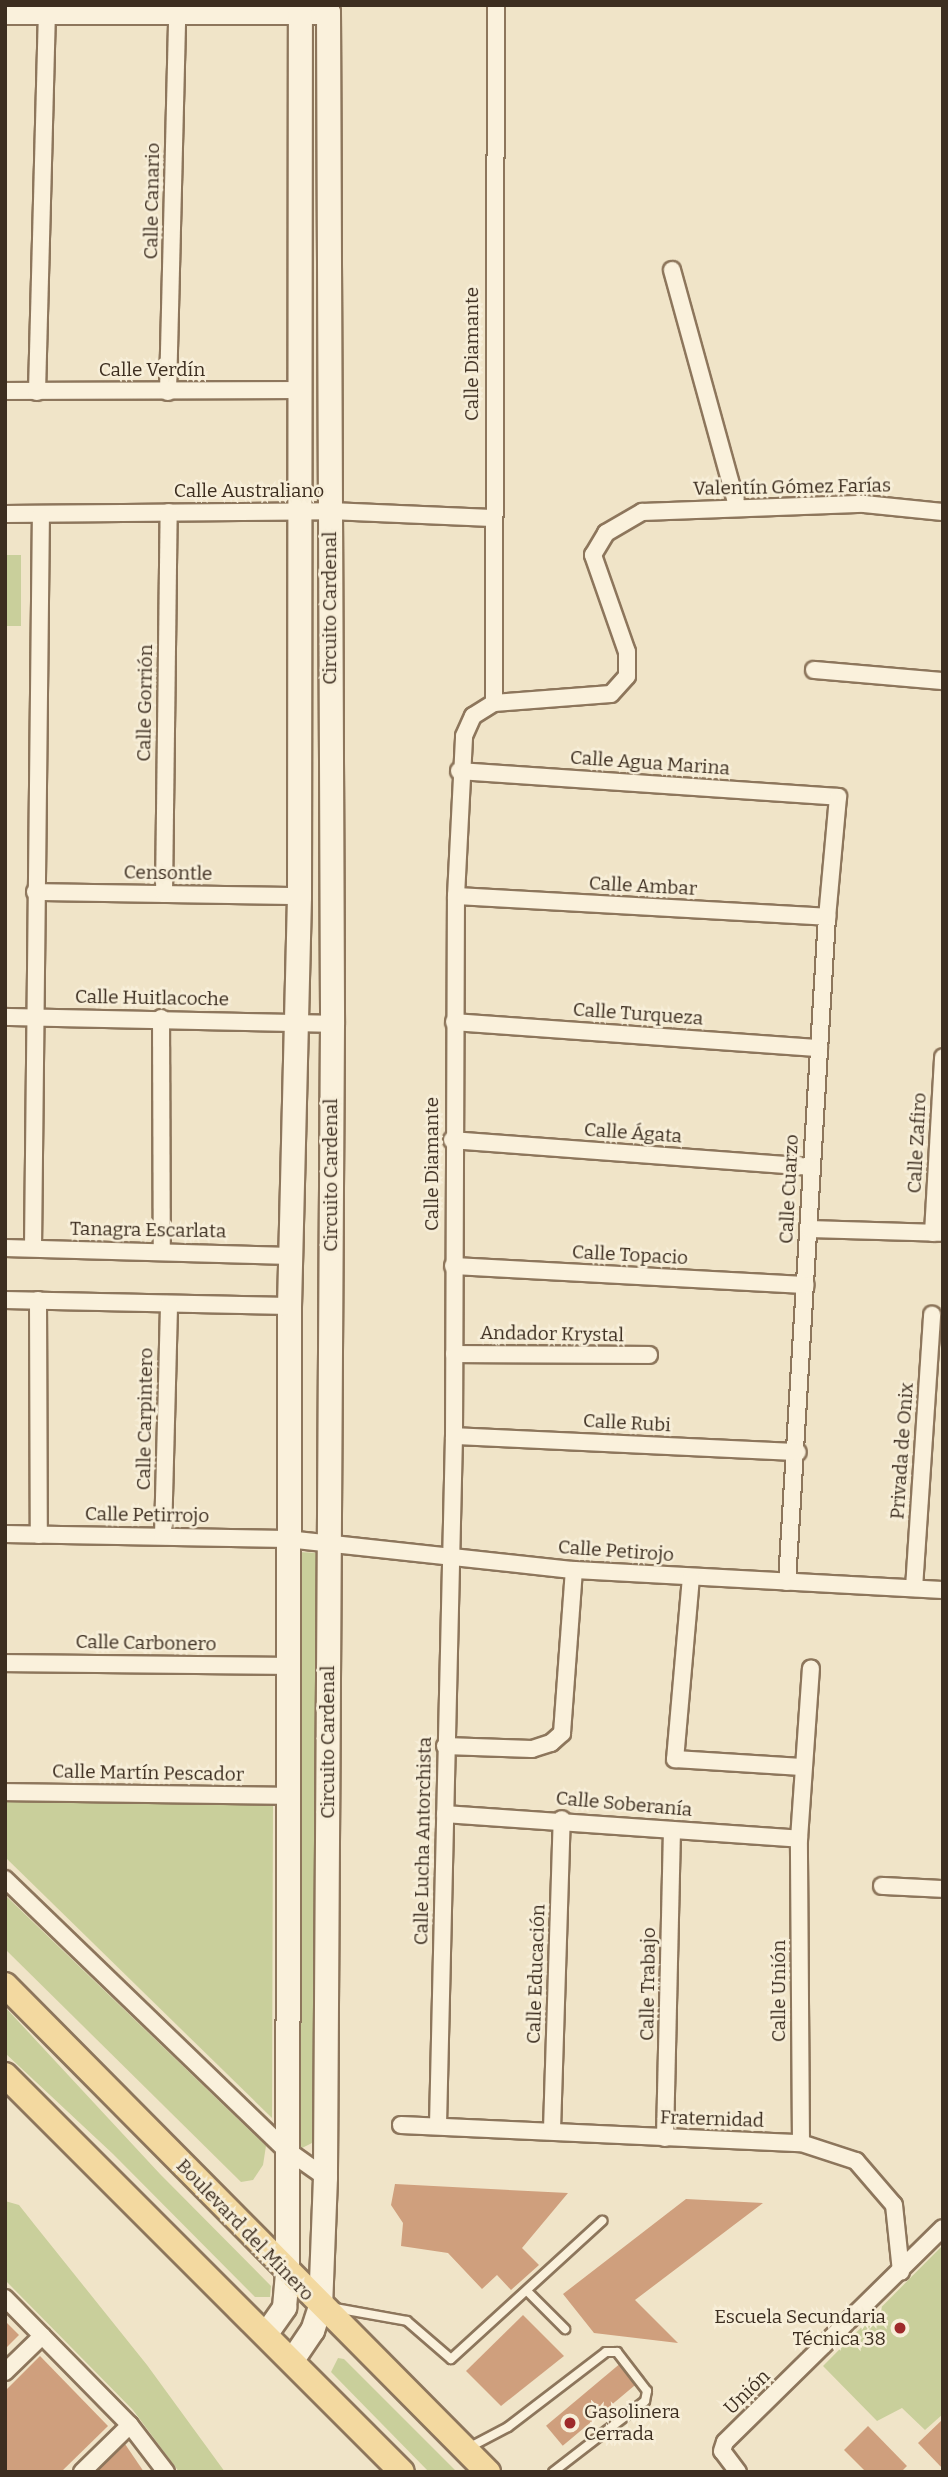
<!DOCTYPE html>
<html>
<head>
<meta charset="utf-8">
<style>
  body { margin:0 }
  #map { position:relative; width:948px; height:2477px; overflow:hidden; background:#f0e4c8; font-family:Bitter,serif }
  div>[style] { position:absolute }
  [style*='--x'] { left:calc(var(--x)*1px); top:calc(var(--y)*1px); width:calc(var(--w)*1px); rotate:calc(var(--a)*1deg) }
  .green>* { inset:0; background:#c9cf9b; transform-origin:0 0 }
  .building>* { inset:0; background:#cf9f7d; transform-origin:0 0 }
  .roads { filter:drop-shadow(2px 0 #8d765c) drop-shadow(-2px 0 #8d765c) drop-shadow(0 2px #8d765c) drop-shadow(0 -2px #8d765c) }
  .lane>* { height:8px; margin:-4px; padding:0 4px; transform-origin:4px; border-radius:4px; background:#faf1dc }
  .street>* { height:16px; margin:-8px; padding:0 8px; transform-origin:8px; border-radius:8px; background:#faf1dc }
  .secondary>* { height:23px; margin:-11.5px; padding:0 11.5px; transform-origin:11.5px; border-radius:11.5px; background:#faf1dc }
  .primary>* { height:24px; margin:-12px; padding:0 12px; transform-origin:12px; border-radius:12px; background:#f3d9a0 }
  .dots>* { width:19px; height:19px; translate:-50% -50%; box-sizing:border-box; border:4px solid #f7eed8; border-radius:50% }
  span { translate:-50% -50%; white-space:nowrap; text-align:center; line-height:1.15; -webkit-text-stroke:5px #f7eed8; paint-order:stroke }
  .street-label { font-size:19px; color:#3d2e20 }
  .poi-label { font-size:19px; color:#3d2e20 }
  .right { translate:-100% -50%; text-align:right }
  .left { translate:0 -50%; text-align:left }
  .frame { position:absolute; inset:0; border:7px solid #3d2e20; pointer-events:none }
</style>
</head>
<body>
<div id="map">
  <div class="green">
    <i style="left:5px;top:555px;width:16px;height:71px"></i>
    <i style="clip-path:polygon(299px 1552px,318px 1553px,316px 2141px,302px 2148px,297px 2142px)"></i>
    <i style="clip-path:polygon(5px 1800px,273px 1804px,272px 2118px,5px 1857px)"></i>
    <i style="clip-path:polygon(5px 1895px,266px 2146px,263px 2165px,253px 2180px,241px 2182px,5px 1949px)"></i>
    <i style="clip-path:polygon(5px 2007px,160px 2174px,271px 2286px,270px 2297px,255px 2297px,113px 2154px,5px 2053px)"></i>
    <i style="clip-path:polygon(5px 2201px,19px 2205px,34px 2224px,147px 2365px,225px 2472px,179px 2472px,133px 2410px,5px 2280px)"></i>
    <i style="clip-path:polygon(943px 2245px,943px 2414px,925px 2430px,902px 2408px,877px 2421px,823px 2366px)"></i>
    <i style="clip-path:polygon(338px 2358px,344px 2359px,457px 2472px,429px 2472px,331px 2372px)"></i>
  </div>
  <div class="building">
    <i style="clip-path:polygon(395px 2184px,568px 2193px,522px 2248px,539px 2265px,511px 2290px,497px 2275px,482px 2289px,448px 2253px,401px 2246px,403px 2223px,391px 2205px)"></i>
    <i style="clip-path:polygon(686px 2199px,763px 2203px,635px 2300px,678px 2343px,594px 2333px,563px 2294px)"></i>
    <i style="clip-path:polygon(523px 2315px,564px 2356px,501px 2406px,466px 2371px)"></i>
    <i style="clip-path:polygon(5px 2321px,19px 2335px,5px 2349px)"></i>
    <i style="clip-path:polygon(40px 2356px,108px 2426px,61px 2472px,5px 2472px,5px 2391px)"></i>
    <i style="left:628px;top:2357px;width:26px;height:107px;rotate:50deg"></i>
    <i style="clip-path:polygon(943px 2419px,943px 2469px,918px 2443px)"></i>
    <i style="clip-path:polygon(868px 2426px,907px 2466px,901px 2472px,866px 2472px,844px 2450px)"></i>
    <i style="clip-path:polygon(125px 2444px,144px 2472px,97px 2472px,99px 2469px)"></i>
  </div>
  <div class="roads">
    <div class="lane">
      <i style="--x:527;--y:2291;--w:54;--a:45"></i>
      <i style="--x:335;--y:2308;--w:73;--a:10.2"></i>
      <i style="--x:407;--y:2321;--w:58;--a:40.8"></i>
      <i style="--x:451;--y:2359;--w:205;--a:-42.4"></i>
      <i style="--x:470;--y:2447;--w:43;--a:-27.8"></i>
      <i style="--x:508;--y:2427;--w:123;--a:-37.4"></i>
      <i style="--x:606;--y:2352;--w:11;--a:0"></i>
      <i style="--x:617;--y:2352;--w:49;--a:52.4"></i>
      <i style="--x:647;--y:2391;--w:10;--a:101"></i>
      <i style="--x:645;--y:2401;--w:116;--a:142.3"></i>
    </div>
    <div class="street">
      <i style="--x:672;--y:270;--w:245;--a:74.6"></i>
      <i style="--x:5;--y:391;--w:294;--a:-0.2"></i>
      <i style="--x:37;--y:392;--w:380;--a:-88.5"></i>
      <i style="--x:168;--y:392;--w:380;--a:-88.6"></i>
      <i style="--x:5;--y:514;--w:325;--a:-0.5"></i>
      <i style="--x:330;--y:511;--w:162;--a:2.5"></i>
      <i style="--x:814;--y:670;--w:129;--a:4.9"></i>
      <i style="--x:494;--y:703;--w:698;--a:-89.84"></i>
      <i style="--x:459;--y:771;--w:380;--a:3.9"></i>
      <i style="--x:838;--y:797;--w:121;--a:95.2"></i>
      <i style="--x:827;--y:917;--w:666;--a:93.44"></i>
      <i style="--x:35;--y:892;--w:264;--a:0.9"></i>
      <i style="--x:164;--y:894;--w:382;--a:-89.3"></i>
      <i style="--x:456;--y:896;--w:372;--a:3.2"></i>
      <i style="--x:5;--y:1017;--w:327;--a:1.2"></i>
      <i style="--x:161;--y:1018;--w:232;--a:89.8"></i>
      <i style="--x:454;--y:1022;--w:366;--a:4.1"></i>
      <i style="--x:452;--y:1140;--w:360;--a:4.3"></i>
      <i style="--x:809;--y:1229;--w:131;--a:1.7"></i>
      <i style="--x:933;--y:1233;--w:176;--a:-86.7"></i>
      <i style="--x:5;--y:1248;--w:286;--a:1.6"></i>
      <i style="--x:33;--y:1248;--w:734;--a:-89.38"></i>
      <i style="--x:453;--y:1266;--w:353;--a:3.1"></i>
      <i style="--x:5;--y:1300;--w:284;--a:1.2"></i>
      <i style="--x:38;--y:1300;--w:235;--a:89.8"></i>
      <i style="--x:454;--y:1354;--w:195;--a:0.3"></i>
      <i style="--x:454;--y:1436;--w:344;--a:2.7"></i>
      <i style="--x:5;--y:1534;--w:282;--a:1"></i>
      <i style="--x:287;--y:1539;--w:289;--a:6.2"></i>
      <i style="--x:574;--y:1570;--w:370;--a:3.1"></i>
      <i style="--x:163;--y:1536;--w:232;--a:-88.5"></i>
      <i style="--x:691;--y:1577;--w:183;--a:95"></i>
      <i style="--x:675;--y:1759;--w:127;--a:3.6"></i>
      <i style="--x:914;--y:1588;--w:274;--a:-86.2"></i>
      <i style="--x:5;--y:1663;--w:282;--a:0.6"></i>
      <i style="--x:445;--y:1746;--w:87;--a:2"></i>
      <i style="--x:532;--y:1749;--w:20;--a:-18"></i>
      <i style="--x:551;--y:1743;--w:15;--a:-42"></i>
      <i style="--x:562;--y:1733;--w:163;--a:-85.8"></i>
      <i style="--x:5;--y:1792;--w:285;--a:0.8"></i>
      <i style="--x:445;--y:1814;--w:355;--a:4"></i>
      <i style="--x:5;--y:1879;--w:388;--a:44"></i>
      <i style="--x:284;--y:2148;--w:50;--a:35.3"></i>
      <i style="--x:882;--y:1886;--w:61;--a:2.8"></i>
      <i style="--x:401;--y:2125;--w:400;--a:2.6"></i>
      <i style="--x:801;--y:2143;--w:58;--a:18.1"></i>
      <i style="--x:856;--y:2161;--w:58;--a:49.2"></i>
      <i style="--x:894;--y:2205;--w:67;--a:84"></i>
      <i style="--x:438;--y:2125;--w:689;--a:-88.67"></i>
      <i style="--x:454;--y:1436;--w:540;--a:-89.79"></i>
      <i style="--x:456;--y:896;--w:160;--a:-87.1"></i>
      <i style="--x:464;--y:736;--w:22;--a:-66"></i>
      <i style="--x:473;--y:716;--w:25;--a:-32"></i>
      <i style="--x:494;--y:703;--w:117;--a:-4.4"></i>
      <i style="--x:611;--y:694;--w:24;--a:-48"></i>
      <i style="--x:627;--y:676;--w:24;--a:-90"></i>
      <i style="--x:627;--y:652;--w:103;--a:-109.3"></i>
      <i style="--x:593;--y:555;--w:26;--a:-59"></i>
      <i style="--x:606;--y:533;--w:42;--a:-30.3"></i>
      <i style="--x:642;--y:512;--w:222;--a:-2.1"></i>
      <i style="--x:864;--y:504;--w:79;--a:5.8"></i>
      <i style="--x:552;--y:2130;--w:311;--a:-88.2"></i>
      <i style="--x:665;--y:2138;--w:308;--a:-88.7"></i>
      <i style="--x:801;--y:2143;--w:304;--a:-90.4"></i>
      <i style="--x:799;--y:1839;--w:171;--a:-86"></i>
      <i style="--x:5;--y:2298;--w:178;--a:45.5"></i>
      <i style="--x:130;--y:2425;--w:59;--a:52.5"></i>
      <i style="--x:5;--y:2372;--w:52;--a:-44.2"></i>
      <i style="--x:82;--y:2472;--w:67;--a:-44.4"></i>
      <i style="--x:738;--y:2472;--w:26;--a:-127"></i>
      <i style="--x:722;--y:2451;--w:9;--a:-72"></i>
      <i style="--x:725;--y:2442;--w:305;--a:-44.5"></i>
    </div>
    <div class="secondary">
      <i style="--x:5;--y:12;--w:323;--a:0"></i>
      <i style="--x:328;--y:12;--w:1012;--a:89.77"></i>
      <i style="--x:332;--y:1024;--w:1153;--a:90.35"></i>
      <i style="--x:325;--y:2177;--w:129;--a:92.2"></i>
      <i style="--x:320;--y:2306;--w:25;--a:108"></i>
      <i style="--x:312;--y:2330;--w:36;--a:124"></i>
      <i style="--x:266;--y:2333;--w:32;--a:-55"></i>
      <i style="--x:284;--y:2307;--w:36;--a:-85"></i>
      <i style="--x:287;--y:2271;--w:965;--a:-89.88"></i>
      <i style="--x:289;--y:1306;--w:410;--a:-88.6"></i>
      <i style="--x:299;--y:896;--w:884;--a:-89.94"></i>
    </div>
    <div class="primary">
      <i style="--x:5;--y:1985;--w:686;--a:45.24"></i>
      <i style="--x:5;--y:2075;--w:561;--a:45"></i>
    </div>
  </div>
  <div class="dots">
    <i style="left:900px;top:2328px;background:#9e2a2b"></i>
    <i style="left:570px;top:2423px;background:#9e2a2b"></i>
  </div>
  <div class="street-label">
    <span style="left:152px;top:201px;rotate:-89deg">Calle Canario</span>
    <span style="left:472px;top:354px;rotate:-90deg">Calle Diamante</span>
    <span style="left:152px;top:370px">Calle Verdín</span>
    <span style="left:792px;top:487px;rotate:-1deg">Valentín Gómez Farías</span>
    <span style="left:249px;top:491px">Calle Australiano</span>
    <span style="left:330px;top:608px;rotate:-90deg">Circuito Cardenal</span>
    <span style="left:145px;top:703px;rotate:-89deg">Calle Gorrión</span>
    <span style="left:650px;top:763px;rotate:4deg">Calle Agua Marina</span>
    <span style="left:168px;top:873px;rotate:1deg">Censontle</span>
    <span style="left:643px;top:886px;rotate:3deg">Calle Ambar</span>
    <span style="left:152px;top:998px;rotate:1deg">Calle Huitlacoche</span>
    <span style="left:638px;top:1014px;rotate:4deg">Calle Turqueza</span>
    <span style="left:633px;top:1133px;rotate:4deg">Calle Ágata</span>
    <span style="left:917px;top:1143px;rotate:-87deg">Calle Zafiro</span>
    <span style="left:432px;top:1164px;rotate:-90deg">Calle Diamante</span>
    <span style="left:331px;top:1175px;rotate:-90deg">Circuito Cardenal</span>
    <span style="left:789px;top:1189px;rotate:-87deg">Calle Cuarzo</span>
    <span style="left:148px;top:1230px;rotate:1deg">Tanagra Escarlata</span>
    <span style="left:630px;top:1255px;rotate:3deg">Calle Topacio</span>
    <span style="left:552px;top:1334px;rotate:1deg">Andador Krystal</span>
    <span style="left:145px;top:1419px;rotate:-89deg">Calle Carpintero</span>
    <span style="left:627px;top:1423px;rotate:3deg">Calle Rubi</span>
    <span style="left:902px;top:1451px;rotate:-86deg">Privada de Onix</span>
    <span style="left:147px;top:1515px;rotate:1deg">Calle Petirrojo</span>
    <span style="left:616px;top:1551px;rotate:4deg">Calle Petirojo</span>
    <span style="left:146px;top:1643px;rotate:1deg">Calle Carbonero</span>
    <span style="left:328px;top:1742px;rotate:-90deg">Circuito Cardenal</span>
    <span style="left:148px;top:1773px;rotate:1deg">Calle Martín Pescador</span>
    <span style="left:624px;top:1804px;rotate:5deg">Calle Soberanía</span>
    <span style="left:423px;top:1841px;rotate:-89deg">Calle Lucha Antorchista</span>
    <span style="left:536px;top:1974px;rotate:-88deg">Calle Educación</span>
    <span style="left:648px;top:1984px;rotate:-89deg">Calle Trabajo</span>
    <span style="left:779px;top:1991px;rotate:-90deg">Calle Unión</span>
    <span style="left:712px;top:2119px;rotate:2deg">Fraternidad</span>
    <span style="left:245px;top:2230px;rotate:46deg">Boulevard del Minero</span>
    <span style="left:747px;top:2392px;rotate:-44deg">Unión</span>
  </div>
  <div class="poi-label">
    <span class="right" style="left:886px;top:2328px">Escuela Secundaria<br>Técnica 38</span>
    <span class="left" style="left:584px;top:2423px">Gasolinera<br>Cerrada</span>
  </div>
  <div class="frame"></div>
</div>
</body>
</html>
